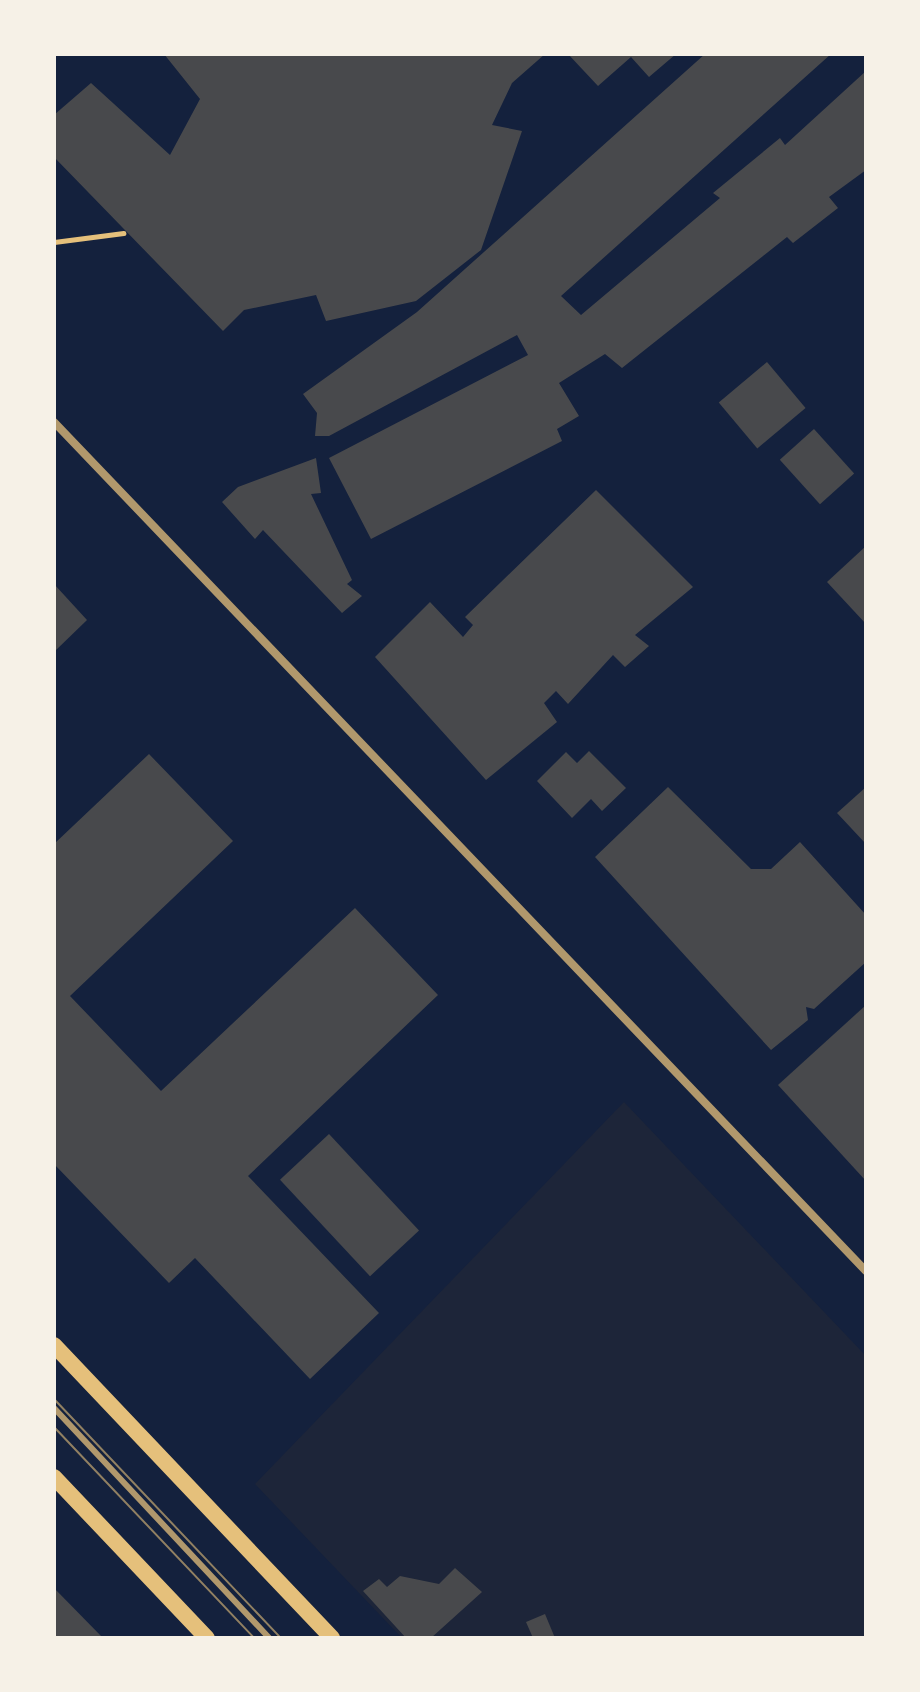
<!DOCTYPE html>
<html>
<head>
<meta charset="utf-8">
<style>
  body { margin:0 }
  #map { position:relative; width:920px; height:1692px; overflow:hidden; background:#14213d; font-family:"Space Grotesk",sans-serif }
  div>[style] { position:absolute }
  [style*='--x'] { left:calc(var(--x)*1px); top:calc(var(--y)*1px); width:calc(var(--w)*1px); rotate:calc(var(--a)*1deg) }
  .green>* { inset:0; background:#1d2539 }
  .building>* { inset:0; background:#48494c; transform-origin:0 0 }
  .path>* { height:5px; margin:-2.5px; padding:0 2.5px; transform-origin:2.5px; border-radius:2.5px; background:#e5c07b }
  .service>* { height:6px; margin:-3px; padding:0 3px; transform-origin:3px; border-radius:3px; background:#b1986c }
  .minor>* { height:8px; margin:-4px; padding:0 4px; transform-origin:4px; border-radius:4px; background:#b1986c }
  .secondary>* { height:16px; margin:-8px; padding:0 8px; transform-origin:8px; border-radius:8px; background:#e5c07b }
  .tram>* { height:2px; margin:-1px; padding:0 1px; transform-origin:1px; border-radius:1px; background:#918062 }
  span { translate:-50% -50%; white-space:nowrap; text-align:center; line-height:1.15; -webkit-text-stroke:8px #f6f1e7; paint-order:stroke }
  .frame { position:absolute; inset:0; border:56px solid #f6f1e7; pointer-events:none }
</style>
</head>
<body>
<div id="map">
  <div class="green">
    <i style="clip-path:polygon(624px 1102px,866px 1356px,866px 1638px,402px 1638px,255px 1484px)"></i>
  </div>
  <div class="building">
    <i style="clip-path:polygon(164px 54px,545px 54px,512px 83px,492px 125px,522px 131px,481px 250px,416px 301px,326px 321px,316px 295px,244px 310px,223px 331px,54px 157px,54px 115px,91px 83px,170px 155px,200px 99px)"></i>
    <i style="clip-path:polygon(568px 54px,676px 54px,649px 77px,631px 57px,598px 86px)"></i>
    <i style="clip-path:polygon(705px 54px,831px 54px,561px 296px,581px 315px,720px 198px,713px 193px,780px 138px,785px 145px,866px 71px,866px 170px,829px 197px,838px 208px,793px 243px,787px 237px,622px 368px,605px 354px,559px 383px,579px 416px,557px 429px,562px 441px,371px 539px,329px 458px,528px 355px,517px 335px,329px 436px,315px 436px,317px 413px,303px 394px,417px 312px)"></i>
    <i style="left:767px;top:362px;width:60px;height:63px;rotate:50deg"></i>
    <i style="left:814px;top:429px;width:60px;height:46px;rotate:48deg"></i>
    <i style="clip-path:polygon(316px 458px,321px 493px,311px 494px,352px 580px,347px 584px,362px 596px,342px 613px,263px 530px,255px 539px,222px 502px,238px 487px)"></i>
    <i style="clip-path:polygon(596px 490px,693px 587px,635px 635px,649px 646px,625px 667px,613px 655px,568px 704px,556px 691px,544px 703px,557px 722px,486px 780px,375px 657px,430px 602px,463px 637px,473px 625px,465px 617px)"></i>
    <i style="clip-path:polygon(866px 546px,866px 624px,827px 582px)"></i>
    <i style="clip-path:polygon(54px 584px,87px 620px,54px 652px)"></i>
    <i style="clip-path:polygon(589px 751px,626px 788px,602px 811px,591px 799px,572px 818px,537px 781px,566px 752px,577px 763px)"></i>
    <i style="clip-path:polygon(149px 754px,233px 841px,70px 996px,161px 1091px,355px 908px,438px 995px,248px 1176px,379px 1313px,310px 1379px,195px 1258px,169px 1283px,54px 1164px,54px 844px)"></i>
    <i style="clip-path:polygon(668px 787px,751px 869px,771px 869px,800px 842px,866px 915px,866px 962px,814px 1009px,806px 1007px,808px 1020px,771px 1050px,595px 857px)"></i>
    <i style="clip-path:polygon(866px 787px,866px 844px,837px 813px)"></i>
    <i style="clip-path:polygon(866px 1005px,866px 1181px,778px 1085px)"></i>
    <i style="left:329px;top:1134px;width:132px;height:67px;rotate:47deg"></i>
    <i style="clip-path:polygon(455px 1568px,482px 1592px,431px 1638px,406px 1638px,363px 1591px,379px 1579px,387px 1587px,400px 1576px,439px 1584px)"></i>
    <i style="clip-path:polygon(54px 1588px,103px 1638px,54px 1638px)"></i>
    <i style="clip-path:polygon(545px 1614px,555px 1638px,533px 1638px,526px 1622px)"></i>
  </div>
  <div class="path">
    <i style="--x:54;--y:242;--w:70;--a:-7.4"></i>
  </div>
  <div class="service">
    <i style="--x:54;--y:1408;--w:315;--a:46.9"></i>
  </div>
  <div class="minor">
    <i style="--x:54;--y:422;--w:1175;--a:46.28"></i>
  </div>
  <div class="secondary">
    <i style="--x:54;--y:1345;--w:404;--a:46.5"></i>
    <i style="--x:54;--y:1477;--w:222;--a:46.5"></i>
  </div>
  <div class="tram">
    <i style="--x:54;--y:1399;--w:330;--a:46.5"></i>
    <i style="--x:54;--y:1427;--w:291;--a:46.5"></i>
  </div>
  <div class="frame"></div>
</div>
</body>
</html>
